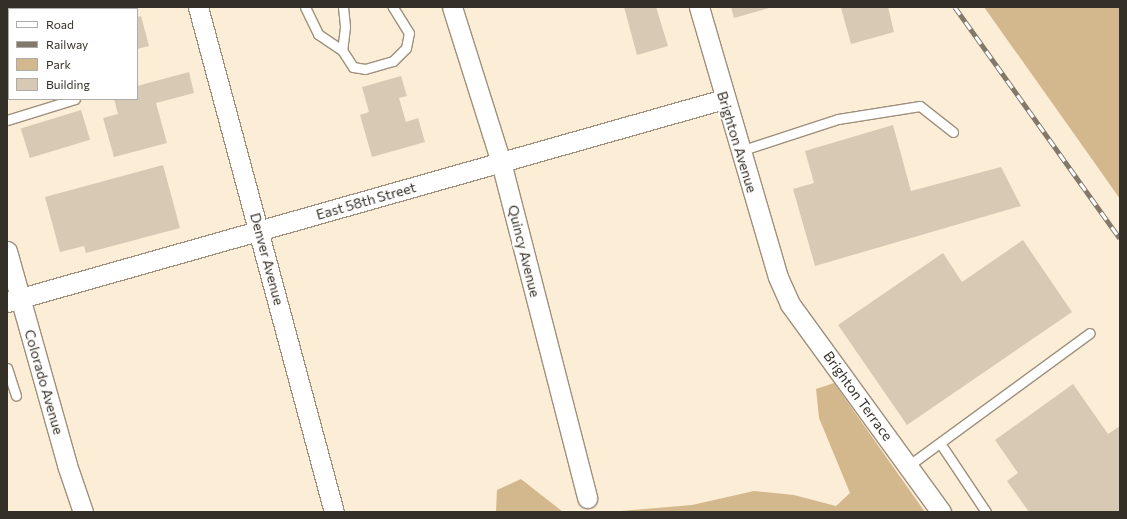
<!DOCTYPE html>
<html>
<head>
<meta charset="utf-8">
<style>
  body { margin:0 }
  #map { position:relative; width:1127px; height:519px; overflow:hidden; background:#fcedd7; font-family:Commissioner,sans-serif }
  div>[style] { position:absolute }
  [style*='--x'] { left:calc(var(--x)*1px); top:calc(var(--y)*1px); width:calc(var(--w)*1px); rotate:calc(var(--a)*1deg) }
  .green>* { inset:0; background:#d4b88d }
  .building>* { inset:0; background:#d8c9b4; transform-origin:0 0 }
  .roads { filter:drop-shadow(1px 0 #9e907c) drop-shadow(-1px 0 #9e907c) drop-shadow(0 1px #9e907c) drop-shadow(0 -1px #9e907c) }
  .lane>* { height:9px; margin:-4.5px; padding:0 4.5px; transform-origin:4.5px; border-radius:4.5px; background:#fff }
  .street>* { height:19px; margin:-9.5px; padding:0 9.5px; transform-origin:9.5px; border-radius:9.5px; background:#fff }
  .rail>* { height:4.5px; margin-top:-2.25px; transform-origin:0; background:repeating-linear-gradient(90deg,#fff 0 9px,#82796b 0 18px); box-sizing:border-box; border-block:1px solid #82796b }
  span { translate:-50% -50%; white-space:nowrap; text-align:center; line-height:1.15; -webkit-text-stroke:4px #fff; paint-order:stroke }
  .street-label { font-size:14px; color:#353027 }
  .frame { position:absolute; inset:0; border:8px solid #353027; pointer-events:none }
  .legend { position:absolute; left:8px; top:8px; width:130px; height:92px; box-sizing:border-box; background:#fff; border:1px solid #aeaca9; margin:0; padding:5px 7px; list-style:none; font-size:12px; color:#353027 }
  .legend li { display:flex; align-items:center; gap:8px; height:20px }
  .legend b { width:20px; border:1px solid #aeaca9 }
</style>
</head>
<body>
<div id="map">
  <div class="green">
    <i style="clip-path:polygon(984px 7px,1120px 7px,1120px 199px,1094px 162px)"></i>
    <i style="clip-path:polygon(834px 383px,925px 512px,609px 512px,692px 505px,754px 491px,794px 495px,836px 506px,850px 493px,819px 418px,816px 389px)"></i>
    <i style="clip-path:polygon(521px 479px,563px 512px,496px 512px,497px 490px)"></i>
  </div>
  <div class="building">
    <i style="clip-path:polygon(624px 7px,656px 7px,668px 46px,637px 55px)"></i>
    <i style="clip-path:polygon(731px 7px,773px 7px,734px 18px)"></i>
    <i style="clip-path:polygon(846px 7px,888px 7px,894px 32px,851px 44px,841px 8px)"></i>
    <i style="clip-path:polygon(141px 16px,149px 46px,137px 49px,137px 17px)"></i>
    <i style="left:9px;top:30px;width:21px;height:2px;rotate:90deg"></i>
    <i style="clip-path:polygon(189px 72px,194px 93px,156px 103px,167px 143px,114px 157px,103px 118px,118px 114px,114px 99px,137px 99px,137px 86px)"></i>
    <i style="clip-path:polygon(401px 76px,407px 96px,399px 98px,406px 122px,418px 118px,425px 142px,372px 157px,360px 115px,369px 112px,362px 87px)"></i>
    <i style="left:81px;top:110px;width:31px;height:63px;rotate:73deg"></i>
    <i style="clip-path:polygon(893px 125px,911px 191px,1001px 167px,1021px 206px,815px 266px,793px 189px,814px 183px,805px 151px)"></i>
    <i style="clip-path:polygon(163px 165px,180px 228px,86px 253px,84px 246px,60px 252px,45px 197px)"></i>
    <i style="clip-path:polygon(1023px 240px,1072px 312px,907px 425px,838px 325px,943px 253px,962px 282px)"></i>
    <i style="clip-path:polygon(1073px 384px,1108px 434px,1120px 426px,1120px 512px,1029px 512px,1007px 481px,1018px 473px,995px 440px)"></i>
  </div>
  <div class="roads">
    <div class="lane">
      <i style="--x:305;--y:7;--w:30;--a:64"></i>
      <i style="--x:318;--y:34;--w:29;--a:34"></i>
      <i style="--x:343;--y:7;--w:20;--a:84"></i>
      <i style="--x:345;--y:27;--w:23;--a:97"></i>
      <i style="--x:342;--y:50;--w:20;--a:57"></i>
      <i style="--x:353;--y:67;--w:12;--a:9"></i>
      <i style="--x:365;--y:69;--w:29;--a:-16"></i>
      <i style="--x:393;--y:61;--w:18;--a:-45"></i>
      <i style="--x:406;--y:48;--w:15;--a:-79"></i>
      <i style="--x:409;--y:33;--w:31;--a:-122"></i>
      <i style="--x:7;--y:120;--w:71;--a:-17.2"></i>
      <i style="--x:740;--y:151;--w:103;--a:-18.1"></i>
      <i style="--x:838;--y:119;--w:83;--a:-9"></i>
      <i style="--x:920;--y:106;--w:42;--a:38.2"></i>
      <i style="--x:7;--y:368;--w:29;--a:72"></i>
      <i style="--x:940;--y:443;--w:83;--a:56.3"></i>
      <i style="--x:908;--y:466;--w:225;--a:-36.2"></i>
    </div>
    <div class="street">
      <i style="--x:198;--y:7;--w:523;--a:74.93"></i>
      <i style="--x:452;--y:7;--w:163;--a:72.5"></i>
      <i style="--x:501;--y:162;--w:347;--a:75.6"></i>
      <i style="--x:699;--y:7;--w:281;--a:73.7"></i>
      <i style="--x:778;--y:277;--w:30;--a:66"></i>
      <i style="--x:790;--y:304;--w:257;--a:54"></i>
      <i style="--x:7;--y:251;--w:222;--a:74.3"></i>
      <i style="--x:67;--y:465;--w:50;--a:71.2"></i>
      <i style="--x:7;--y:302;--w:745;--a:-15.81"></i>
    </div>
  </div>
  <div class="rail">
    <i style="--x:955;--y:7;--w:284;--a:54.5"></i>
  </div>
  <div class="street-label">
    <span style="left:737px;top:142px;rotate:73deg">Brighton Avenue</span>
    <span style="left:366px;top:201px;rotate:-16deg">East 58th Street</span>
    <span style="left:524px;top:251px;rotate:76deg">Quincy Avenue</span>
    <span style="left:267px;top:259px;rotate:75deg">Denver Avenue</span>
    <span style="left:44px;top:382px;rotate:74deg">Colorado Avenue</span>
    <span style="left:858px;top:396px;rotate:54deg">Brighton Terrace</span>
  </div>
  <div class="frame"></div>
  <ul class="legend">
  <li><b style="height:5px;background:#fff"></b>Road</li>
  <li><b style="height:5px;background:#82796b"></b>Railway</li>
  <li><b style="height:11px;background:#d4b88d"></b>Park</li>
  <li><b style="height:11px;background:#d8c9b4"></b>Building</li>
  </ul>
</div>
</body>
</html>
